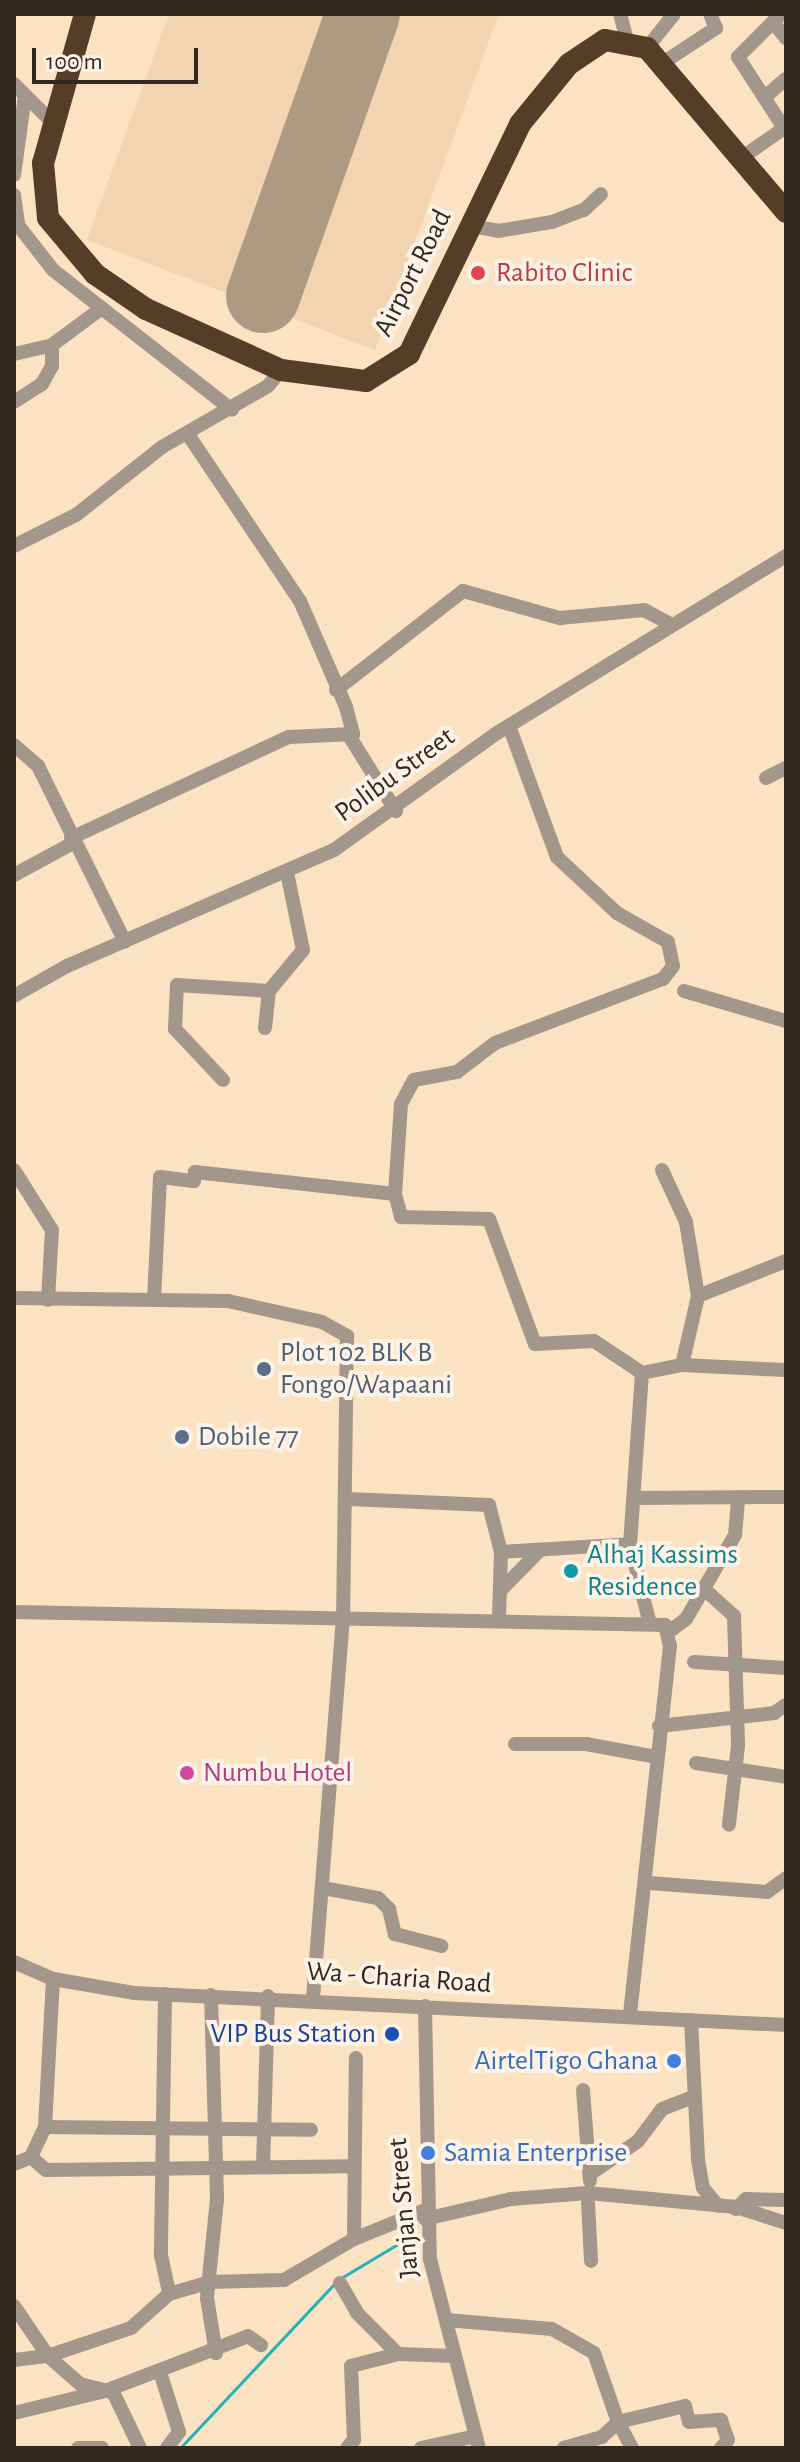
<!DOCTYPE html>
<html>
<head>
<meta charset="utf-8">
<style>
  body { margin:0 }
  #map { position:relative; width:800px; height:2462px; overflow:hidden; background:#fbe2c3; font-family:"Alegreya Sans",sans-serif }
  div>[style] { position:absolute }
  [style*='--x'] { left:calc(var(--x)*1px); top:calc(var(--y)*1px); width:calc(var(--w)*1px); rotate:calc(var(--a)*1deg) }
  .built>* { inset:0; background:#f3d4b1 }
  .stream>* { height:3px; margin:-1.5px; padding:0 1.5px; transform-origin:1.5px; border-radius:1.5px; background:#23b2b7 }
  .runway>* { height:74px; margin:-37px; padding:0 37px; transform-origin:37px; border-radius:37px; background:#ae9a83 }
  .minor>* { height:14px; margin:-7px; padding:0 7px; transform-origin:7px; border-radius:7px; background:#a3968b }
  .highway>* { height:22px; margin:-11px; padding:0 11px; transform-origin:11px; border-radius:11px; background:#563d27 }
  .dots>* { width:22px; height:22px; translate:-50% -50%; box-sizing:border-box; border:4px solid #fcf2e6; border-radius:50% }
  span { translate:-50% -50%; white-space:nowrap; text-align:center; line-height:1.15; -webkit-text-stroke:8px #fcf2e6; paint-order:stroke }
  .street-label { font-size:28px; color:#32281d }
  .health-label { font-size:28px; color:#be3a42 }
  .left { translate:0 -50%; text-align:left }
  .service-label { font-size:28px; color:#4e5e75 }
  .culture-label { font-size:28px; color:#0d838f }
  .hotel-label { font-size:28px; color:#b23c85 }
  .transit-label { font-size:28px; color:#164399 }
  .right { translate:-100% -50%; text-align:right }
  .shop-label { font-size:28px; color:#366cbe }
  .frame { position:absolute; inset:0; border:16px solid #32281d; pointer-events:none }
  .scale { position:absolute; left:32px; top:48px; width:166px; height:36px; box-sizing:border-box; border:4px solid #32281d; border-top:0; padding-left:10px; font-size:24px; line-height:28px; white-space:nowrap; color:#32281d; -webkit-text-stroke:6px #fcf2e6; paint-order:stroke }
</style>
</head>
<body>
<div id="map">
  <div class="built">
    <i style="clip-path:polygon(169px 14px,499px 14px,375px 350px,87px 240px)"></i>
  </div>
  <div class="stream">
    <i style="--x:341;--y:2278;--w:87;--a:-31"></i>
    <i style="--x:180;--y:2448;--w:226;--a:-46.8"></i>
  </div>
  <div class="runway">
    <i style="--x:263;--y:296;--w:299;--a:-70.5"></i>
  </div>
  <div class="minor">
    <i style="--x:620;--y:14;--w:27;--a:75"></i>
    <i style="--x:781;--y:14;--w:61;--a:135"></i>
    <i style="--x:738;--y:57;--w:85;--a:57.1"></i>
    <i style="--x:773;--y:22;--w:21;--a:51"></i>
    <i style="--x:647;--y:48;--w:43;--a:-51.5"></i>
    <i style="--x:661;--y:64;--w:66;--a:-33.2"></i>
    <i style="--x:716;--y:28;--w:15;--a:-113"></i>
    <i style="--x:14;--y:84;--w:52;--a:45"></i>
    <i style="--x:765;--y:97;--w:28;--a:-41"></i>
    <i style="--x:741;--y:158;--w:55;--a:-34.6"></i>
    <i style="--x:14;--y:175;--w:80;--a:-82.1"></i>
    <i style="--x:14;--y:195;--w:29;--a:82"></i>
    <i style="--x:14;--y:220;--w:63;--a:52"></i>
    <i style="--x:53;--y:270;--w:227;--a:38"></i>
    <i style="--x:471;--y:226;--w:27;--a:10"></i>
    <i style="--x:498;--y:231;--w:55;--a:-9.5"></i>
    <i style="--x:552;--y:222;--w:34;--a:-21"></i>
    <i style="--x:584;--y:210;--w:23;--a:-43"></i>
    <i style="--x:14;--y:354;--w:39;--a:-13"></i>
    <i style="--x:52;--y:345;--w:62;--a:-36.5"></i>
    <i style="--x:14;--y:402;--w:33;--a:-33"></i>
    <i style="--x:42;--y:384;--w:21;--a:-61"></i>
    <i style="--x:52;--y:366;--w:21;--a:-90"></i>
    <i style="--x:187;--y:433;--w:202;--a:56.1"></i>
    <i style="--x:300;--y:601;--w:116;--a:66.5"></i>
    <i style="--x:346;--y:707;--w:28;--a:75"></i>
    <i style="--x:353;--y:734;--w:5;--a:180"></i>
    <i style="--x:348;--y:734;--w:91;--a:58.1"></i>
    <i style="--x:14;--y:546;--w:69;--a:-26.6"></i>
    <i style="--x:76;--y:515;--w:110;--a:-38.3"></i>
    <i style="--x:162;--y:447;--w:122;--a:-29.9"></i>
    <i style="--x:268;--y:386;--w:21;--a:-51"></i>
    <i style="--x:336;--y:690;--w:161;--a:-37.9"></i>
    <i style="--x:463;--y:591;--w:101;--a:15.6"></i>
    <i style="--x:560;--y:618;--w:84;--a:-5.4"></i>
    <i style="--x:644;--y:610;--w:32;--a:28"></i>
    <i style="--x:14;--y:745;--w:32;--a:41"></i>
    <i style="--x:38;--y:766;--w:196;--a:63.7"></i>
    <i style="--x:766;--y:778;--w:22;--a:-27"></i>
    <i style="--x:71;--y:838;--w:240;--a:-24.9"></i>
    <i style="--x:289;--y:737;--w:64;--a:-2.7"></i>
    <i style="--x:14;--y:875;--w:67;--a:-28.5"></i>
    <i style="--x:684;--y:991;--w:106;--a:16.4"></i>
    <i style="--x:14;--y:996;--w:61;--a:-29.5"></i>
    <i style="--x:67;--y:966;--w:291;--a:-23.5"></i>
    <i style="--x:334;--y:850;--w:201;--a:-35.7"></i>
    <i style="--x:497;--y:733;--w:339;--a:-31.5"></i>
    <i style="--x:265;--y:1028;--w:37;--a:-84"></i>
    <i style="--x:269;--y:991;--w:53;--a:-50.3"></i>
    <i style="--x:303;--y:950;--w:79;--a:-101.7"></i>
    <i style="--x:223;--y:1080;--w:70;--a:-133.3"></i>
    <i style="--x:175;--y:1029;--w:44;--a:-87.4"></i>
    <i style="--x:177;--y:985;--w:92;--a:3.7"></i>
    <i style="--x:14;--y:1170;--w:71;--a:57.7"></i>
    <i style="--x:52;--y:1230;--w:70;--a:93.3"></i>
    <i style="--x:662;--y:1170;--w:57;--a:65.2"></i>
    <i style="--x:686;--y:1222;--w:75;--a:80.8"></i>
    <i style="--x:395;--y:1194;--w:90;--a:-86.2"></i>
    <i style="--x:401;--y:1104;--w:27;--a:-62"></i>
    <i style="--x:414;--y:1080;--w:44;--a:-10.5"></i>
    <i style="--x:457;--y:1072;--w:48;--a:-37.3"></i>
    <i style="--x:495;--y:1043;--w:180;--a:-20.9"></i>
    <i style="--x:663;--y:979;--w:16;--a:-52"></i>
    <i style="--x:673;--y:966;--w:25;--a:-102"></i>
    <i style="--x:668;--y:942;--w:59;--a:-150.4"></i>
    <i style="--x:617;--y:913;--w:82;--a:-137"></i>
    <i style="--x:557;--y:857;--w:140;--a:-110.1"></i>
    <i style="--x:14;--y:1298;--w:214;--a:0.8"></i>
    <i style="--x:228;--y:1301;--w:96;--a:12.6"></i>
    <i style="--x:322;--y:1322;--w:29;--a:29"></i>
    <i style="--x:347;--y:1336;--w:281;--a:90.8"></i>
    <i style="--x:343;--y:1617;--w:382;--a:94.5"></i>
    <i style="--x:154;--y:1300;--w:123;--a:-87.2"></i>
    <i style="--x:160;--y:1177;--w:34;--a:7"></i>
    <i style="--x:194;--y:1181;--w:9;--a:-84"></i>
    <i style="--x:195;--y:1172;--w:201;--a:6.3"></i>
    <i style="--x:395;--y:1194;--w:24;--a:75"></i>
    <i style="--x:401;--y:1217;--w:88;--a:1.3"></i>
    <i style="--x:489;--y:1219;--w:133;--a:69.8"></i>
    <i style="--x:535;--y:1344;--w:59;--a:-2.9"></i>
    <i style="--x:594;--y:1341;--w:58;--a:33.7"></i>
    <i style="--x:642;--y:1373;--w:171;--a:94"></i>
    <i style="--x:630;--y:1544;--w:78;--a:76"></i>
    <i style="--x:682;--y:1365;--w:104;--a:2.8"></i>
    <i style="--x:642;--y:1373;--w:41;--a:-11.3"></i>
    <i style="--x:682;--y:1365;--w:71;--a:-76.9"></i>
    <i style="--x:698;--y:1296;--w:95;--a:-21.7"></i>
    <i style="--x:634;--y:1498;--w:152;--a:-0.4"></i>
    <i style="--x:348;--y:1499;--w:141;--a:2.4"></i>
    <i style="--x:489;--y:1505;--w:49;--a:75.7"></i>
    <i style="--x:703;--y:1588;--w:42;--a:42.1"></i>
    <i style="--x:734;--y:1616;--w:130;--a:88.2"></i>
    <i style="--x:738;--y:1746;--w:79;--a:96.6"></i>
    <i style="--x:502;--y:1589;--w:54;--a:-45.7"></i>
    <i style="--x:14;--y:1612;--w:651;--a:1.14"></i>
    <i style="--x:665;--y:1625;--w:22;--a:77"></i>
    <i style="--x:670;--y:1646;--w:373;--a:96.2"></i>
    <i style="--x:499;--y:1619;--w:67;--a:-88.3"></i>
    <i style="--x:501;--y:1552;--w:129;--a:-3.5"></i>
    <i style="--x:670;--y:1631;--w:20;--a:-37"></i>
    <i style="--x:686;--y:1619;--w:97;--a:-59.7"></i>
    <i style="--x:735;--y:1535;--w:37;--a:-85"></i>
    <i style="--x:694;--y:1662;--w:92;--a:3.7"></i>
    <i style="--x:659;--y:1726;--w:116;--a:-6.4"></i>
    <i style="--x:774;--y:1713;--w:14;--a:-34"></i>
    <i style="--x:515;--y:1744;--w:71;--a:0"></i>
    <i style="--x:586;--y:1744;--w:71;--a:10.5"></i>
    <i style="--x:696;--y:1763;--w:91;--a:8.8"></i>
    <i style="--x:649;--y:1883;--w:118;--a:4.4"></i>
    <i style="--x:767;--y:1892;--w:24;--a:-36"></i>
    <i style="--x:323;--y:1888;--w:56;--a:10.3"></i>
    <i style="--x:378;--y:1898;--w:16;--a:45"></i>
    <i style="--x:389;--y:1909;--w:26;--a:77"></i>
    <i style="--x:395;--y:1934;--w:48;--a:14.6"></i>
    <i style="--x:14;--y:1962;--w:43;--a:23.6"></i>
    <i style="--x:53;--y:1979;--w:82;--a:9.8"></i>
    <i style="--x:134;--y:1993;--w:653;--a:2.81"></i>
    <i style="--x:53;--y:1979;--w:148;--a:93.1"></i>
    <i style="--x:45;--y:2127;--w:33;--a:115"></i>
    <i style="--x:31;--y:2157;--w:20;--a:41"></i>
    <i style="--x:46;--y:2170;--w:306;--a:-0.7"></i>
    <i style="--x:165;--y:1994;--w:261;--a:90.9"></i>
    <i style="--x:161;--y:2255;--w:40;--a:78"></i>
    <i style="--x:211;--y:1995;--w:204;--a:88.3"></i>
    <i style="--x:217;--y:2199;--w:100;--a:95.8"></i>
    <i style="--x:207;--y:2298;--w:56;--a:80.7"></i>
    <i style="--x:425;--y:2006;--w:253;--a:88.9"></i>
    <i style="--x:430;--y:2259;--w:195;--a:75.5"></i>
    <i style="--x:691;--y:2020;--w:140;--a:87.1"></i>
    <i style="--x:698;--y:2160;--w:28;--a:80"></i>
    <i style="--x:703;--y:2188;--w:23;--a:50"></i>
    <i style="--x:583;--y:2090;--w:91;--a:85.6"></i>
    <i style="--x:45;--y:2127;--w:266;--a:0.6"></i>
    <i style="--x:14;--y:2164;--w:18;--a:-22"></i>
    <i style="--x:263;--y:2167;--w:171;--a:-88.3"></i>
    <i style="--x:590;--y:2174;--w:58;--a:-34.5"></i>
    <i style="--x:638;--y:2141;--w:40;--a:-53"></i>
    <i style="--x:662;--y:2109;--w:31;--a:-21"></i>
    <i style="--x:588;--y:2203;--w:58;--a:87"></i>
    <i style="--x:736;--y:2209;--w:14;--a:-45"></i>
    <i style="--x:746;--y:2199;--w:40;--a:1.4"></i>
    <i style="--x:425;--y:2219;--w:88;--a:-13.1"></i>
    <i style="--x:511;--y:2199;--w:77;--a:-4.5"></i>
    <i style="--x:588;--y:2193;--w:149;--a:5.4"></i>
    <i style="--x:736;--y:2207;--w:52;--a:17.7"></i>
    <i style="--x:354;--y:2239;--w:77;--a:-22.2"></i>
    <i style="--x:340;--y:2283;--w:34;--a:60"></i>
    <i style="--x:357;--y:2313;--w:58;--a:45"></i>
    <i style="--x:14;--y:2306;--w:60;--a:55.8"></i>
    <i style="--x:48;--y:2356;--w:43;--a:41.2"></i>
    <i style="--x:80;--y:2384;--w:34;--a:14"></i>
    <i style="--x:113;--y:2392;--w:62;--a:64.3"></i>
    <i style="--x:447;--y:2320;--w:105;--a:4.9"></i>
    <i style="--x:552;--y:2329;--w:48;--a:29.7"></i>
    <i style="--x:594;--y:2353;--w:73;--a:70.8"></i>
    <i style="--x:618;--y:2422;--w:22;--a:137"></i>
    <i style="--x:602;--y:2437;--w:40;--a:164"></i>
    <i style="--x:14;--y:2360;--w:34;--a:-7"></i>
    <i style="--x:48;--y:2356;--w:88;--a:-18.6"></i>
    <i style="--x:131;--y:2328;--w:51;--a:-41.8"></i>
    <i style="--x:169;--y:2294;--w:43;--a:-16.3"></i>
    <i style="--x:210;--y:2282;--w:74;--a:-1.5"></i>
    <i style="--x:284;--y:2280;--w:81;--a:-30.4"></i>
    <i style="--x:354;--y:2239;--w:181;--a:-89.4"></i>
    <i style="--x:160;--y:2372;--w:63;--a:72.4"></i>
    <i style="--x:179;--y:2432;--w:20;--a:127"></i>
    <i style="--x:14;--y:2413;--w:94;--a:-13.6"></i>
    <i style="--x:105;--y:2391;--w:153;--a:-21"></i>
    <i style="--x:248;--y:2336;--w:16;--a:35"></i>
    <i style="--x:78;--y:2448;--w:24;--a:0"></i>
    <i style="--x:347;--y:2448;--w:11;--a:-49"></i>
    <i style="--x:354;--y:2440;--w:74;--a:-92.3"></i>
    <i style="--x:351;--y:2366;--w:49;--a:-14.3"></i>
    <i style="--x:398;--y:2354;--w:57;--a:2"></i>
    <i style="--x:421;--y:2448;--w:56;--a:-12.3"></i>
    <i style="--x:632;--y:2448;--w:30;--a:-118"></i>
    <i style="--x:618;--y:2422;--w:69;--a:-13.4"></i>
    <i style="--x:685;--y:2406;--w:16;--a:76"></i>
    <i style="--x:689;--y:2422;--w:32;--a:-4"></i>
    <i style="--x:721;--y:2420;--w:21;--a:71"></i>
    <i style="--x:728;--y:2440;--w:11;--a:131"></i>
  </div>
  <div class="highway">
    <i style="--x:85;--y:14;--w:155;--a:105.7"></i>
    <i style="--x:43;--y:163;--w:55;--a:84.8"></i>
    <i style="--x:48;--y:218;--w:73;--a:50"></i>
    <i style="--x:95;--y:274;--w:62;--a:34.5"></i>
    <i style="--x:146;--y:309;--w:148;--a:24.3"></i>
    <i style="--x:281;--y:370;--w:86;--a:7.4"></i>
    <i style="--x:366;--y:381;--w:51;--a:-32.1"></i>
    <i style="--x:409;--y:354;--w:255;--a:-64.2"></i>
    <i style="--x:520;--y:124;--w:77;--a:-50.8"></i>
    <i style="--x:569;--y:64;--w:43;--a:-33.7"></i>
    <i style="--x:605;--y:40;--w:43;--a:10.8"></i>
    <i style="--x:647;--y:48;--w:215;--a:49.7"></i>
  </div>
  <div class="dots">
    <i style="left:478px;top:273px;background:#e0444e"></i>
    <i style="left:264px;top:1369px;background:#5c6f8a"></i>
    <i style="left:182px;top:1437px;background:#5c6f8a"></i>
    <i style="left:571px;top:1571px;background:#0f9aa8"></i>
    <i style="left:187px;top:1773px;background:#d1479c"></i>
    <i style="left:392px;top:2034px;background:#1a4fb4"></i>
    <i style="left:674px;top:2061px;background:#3f7fe0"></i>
    <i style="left:428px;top:2153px;background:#3f7fe0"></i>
  </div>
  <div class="street-label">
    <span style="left:413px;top:273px;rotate:-63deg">Airport Road</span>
    <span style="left:395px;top:775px;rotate:-36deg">Polibu Street</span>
    <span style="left:399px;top:1978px;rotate:4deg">Wa - Charia Road</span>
    <span style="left:404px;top:2208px;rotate:-95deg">Janjan Street</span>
  </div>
  <div class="health-label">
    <span class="left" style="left:496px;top:273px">Rabito Clinic</span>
  </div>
  <div class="service-label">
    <span class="left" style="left:280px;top:1369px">Plot 102 BLK B<br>Fongo/Wapaani</span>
    <span class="left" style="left:198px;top:1437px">Dobile 77</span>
  </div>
  <div class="culture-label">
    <span class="left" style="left:587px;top:1571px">Alhaj Kassims<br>Residence</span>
  </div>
  <div class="hotel-label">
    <span class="left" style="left:203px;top:1773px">Numbu Hotel</span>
  </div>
  <div class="transit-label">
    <span class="right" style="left:376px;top:2034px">VIP Bus Station</span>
  </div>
  <div class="shop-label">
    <span class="right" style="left:658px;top:2061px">AirtelTigo Ghana</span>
    <span class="left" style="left:444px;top:2153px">Samia Enterprise</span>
  </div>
  <div class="frame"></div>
  <div class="scale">100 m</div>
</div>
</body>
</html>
